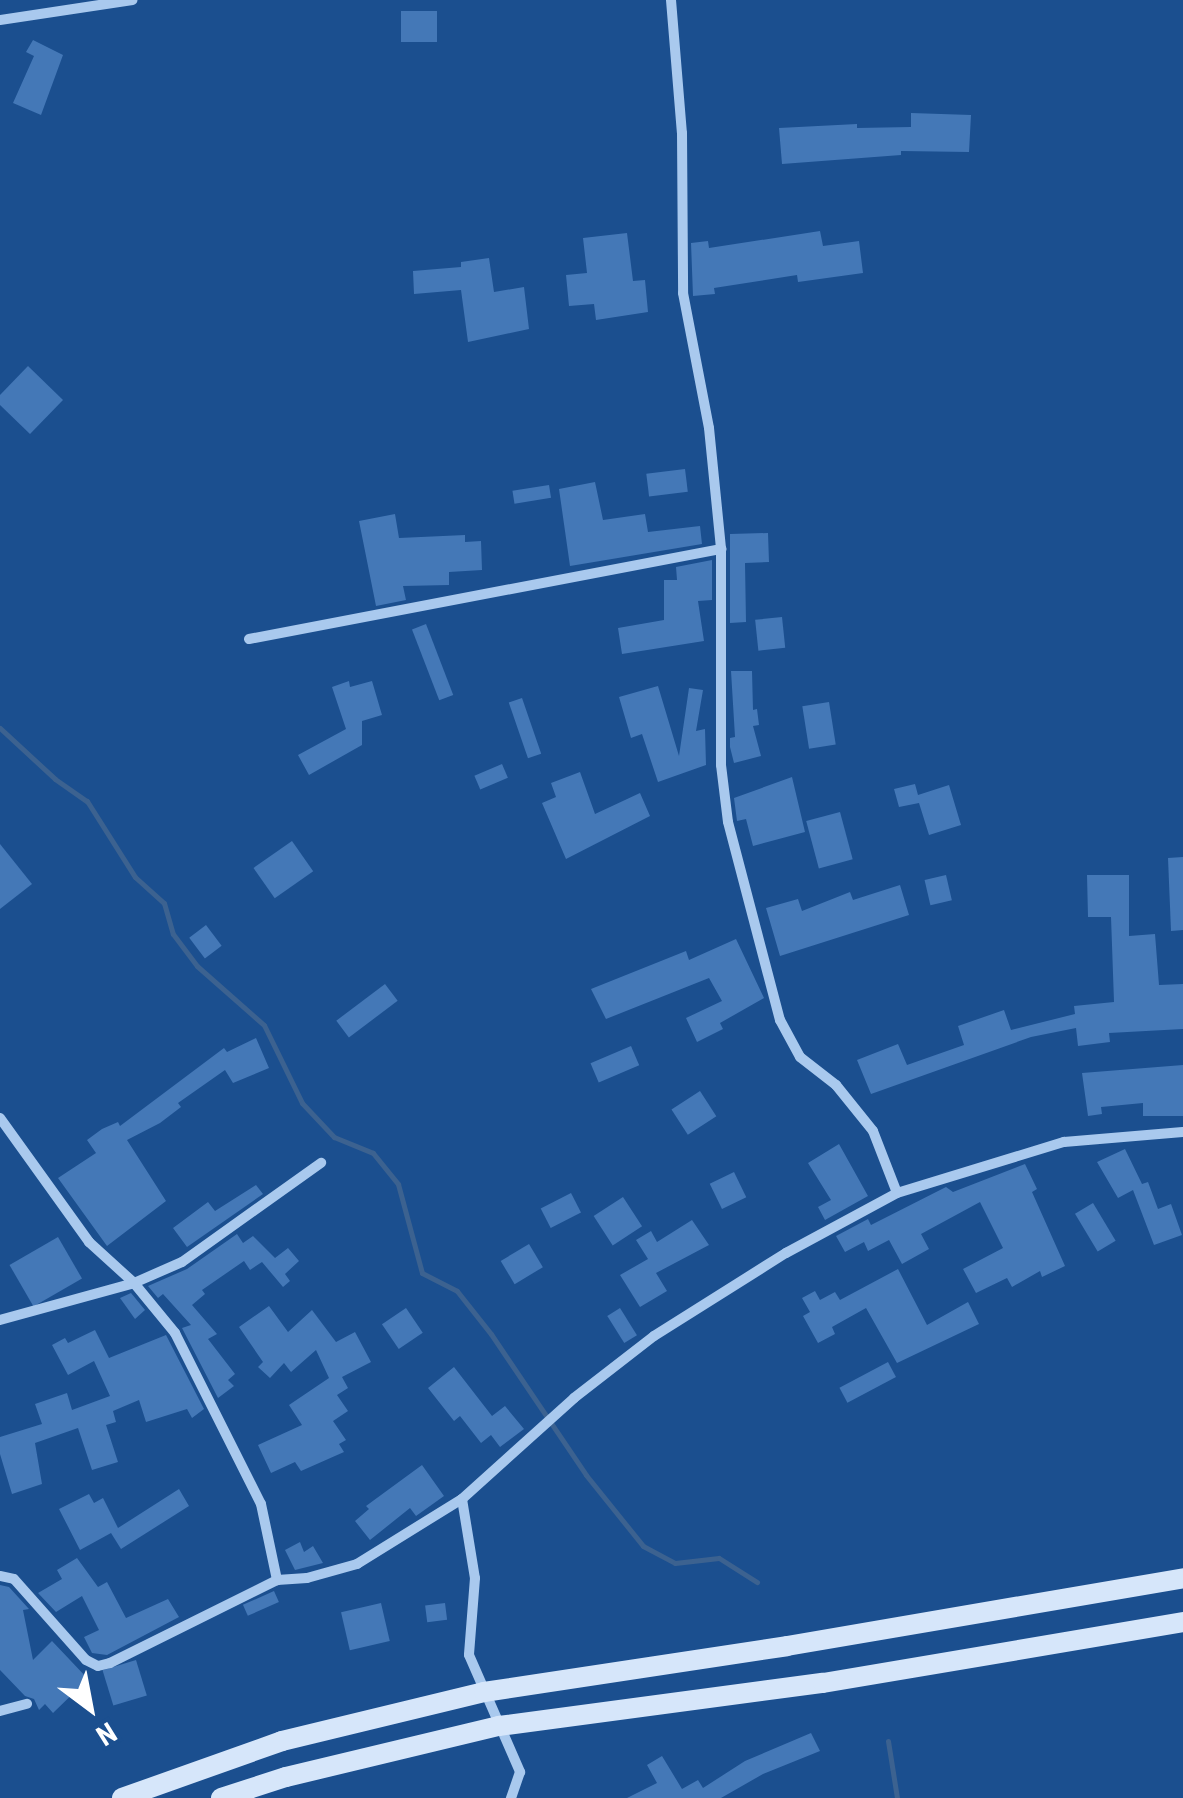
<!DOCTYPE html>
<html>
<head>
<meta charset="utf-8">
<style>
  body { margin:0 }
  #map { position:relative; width:1183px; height:1798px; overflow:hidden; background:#1b4f8f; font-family:"Roboto Condensed",sans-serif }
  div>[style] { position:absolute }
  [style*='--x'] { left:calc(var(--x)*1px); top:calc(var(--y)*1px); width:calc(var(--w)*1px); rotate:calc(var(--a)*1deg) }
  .stream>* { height:5px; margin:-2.5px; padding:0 2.5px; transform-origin:2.5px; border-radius:2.5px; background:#3c6290 }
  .building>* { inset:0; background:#4478b7; transform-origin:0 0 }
  .street>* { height:10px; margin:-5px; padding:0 5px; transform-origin:5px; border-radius:5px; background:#a9c9ee }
  .secondary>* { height:20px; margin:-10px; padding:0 10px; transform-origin:10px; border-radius:10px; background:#d6e6fa }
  span { translate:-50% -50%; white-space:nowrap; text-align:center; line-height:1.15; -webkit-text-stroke:8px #1b4f8f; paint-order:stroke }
  .north { position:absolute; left:40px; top:1658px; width:100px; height:100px; -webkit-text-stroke:8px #1b4f8f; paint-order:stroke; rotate:148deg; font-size:28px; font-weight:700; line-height:40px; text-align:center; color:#fff }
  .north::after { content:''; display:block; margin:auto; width:35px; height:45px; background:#fff; clip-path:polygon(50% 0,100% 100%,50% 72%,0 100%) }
</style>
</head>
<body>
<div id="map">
  <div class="stream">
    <i style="--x:0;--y:728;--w:75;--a:42.8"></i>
    <i style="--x:55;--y:779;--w:39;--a:35"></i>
    <i style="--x:87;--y:801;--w:90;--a:57.7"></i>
    <i style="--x:135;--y:877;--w:39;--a:42"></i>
    <i style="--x:164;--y:903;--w:32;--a:74"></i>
    <i style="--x:173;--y:934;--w:40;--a:53"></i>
    <i style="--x:197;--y:966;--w:89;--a:41.4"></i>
    <i style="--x:264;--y:1025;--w:87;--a:64"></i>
    <i style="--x:302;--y:1103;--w:47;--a:46.7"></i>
    <i style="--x:334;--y:1137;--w:42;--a:22.3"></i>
    <i style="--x:373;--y:1153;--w:40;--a:51"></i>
    <i style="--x:398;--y:1184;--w:92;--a:74.9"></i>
    <i style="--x:422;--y:1273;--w:39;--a:27"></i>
    <i style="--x:457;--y:1291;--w:55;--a:51.7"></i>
    <i style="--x:491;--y:1334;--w:170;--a:56"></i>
    <i style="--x:586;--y:1475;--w:91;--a:51.2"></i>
    <i style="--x:643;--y:1546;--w:36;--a:28"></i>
    <i style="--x:675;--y:1563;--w:44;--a:-6.5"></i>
    <i style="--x:719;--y:1558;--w:45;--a:32.3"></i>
    <i style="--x:888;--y:1741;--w:58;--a:81"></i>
  </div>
  <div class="building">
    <i style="left:401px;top:11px;width:36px;height:31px"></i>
    <i style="clip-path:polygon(33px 40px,63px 55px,41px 115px,13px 103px,34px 56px,26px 52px)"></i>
    <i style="clip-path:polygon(911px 113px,971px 115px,969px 152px,901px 151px,901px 155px,782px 164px,779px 128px,857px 124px,857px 128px,911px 127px)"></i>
    <i style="clip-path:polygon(820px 231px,823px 246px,859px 241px,863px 273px,798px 282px,797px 275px,714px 288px,715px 294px,693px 296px,691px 243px,708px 241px,709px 248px)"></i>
    <i style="clip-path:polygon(627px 233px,633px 281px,645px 280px,648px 312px,596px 320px,594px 304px,569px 306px,566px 275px,587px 273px,583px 238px)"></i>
    <i style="clip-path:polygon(489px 258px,494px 292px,524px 287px,529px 329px,468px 342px,461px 290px,414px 294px,413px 271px,461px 267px,461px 262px)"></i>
    <i style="clip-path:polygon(28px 366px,63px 400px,30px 434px,0 405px,0 395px)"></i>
    <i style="left:685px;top:469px;width:23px;height:39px;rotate:83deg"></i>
    <i style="clip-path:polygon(595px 482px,603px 520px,645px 514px,648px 532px,700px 526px,702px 544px,570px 566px,559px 489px)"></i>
    <i style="left:549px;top:485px;width:13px;height:37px;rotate:81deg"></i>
    <i style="clip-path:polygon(395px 514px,399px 538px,465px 535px,465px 542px,481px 541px,482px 570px,449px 572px,449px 585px,403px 586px,406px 600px,376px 606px,359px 521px)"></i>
    <i style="clip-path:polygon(768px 533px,769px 562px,745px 563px,746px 622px,730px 623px,730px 534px)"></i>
    <i style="clip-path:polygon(712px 560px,712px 600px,698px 601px,704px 641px,622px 654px,618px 628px,664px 620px,664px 580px,677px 580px,676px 567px)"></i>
    <i style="left:782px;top:617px;width:31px;height:27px;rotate:84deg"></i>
    <i style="left:426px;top:624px;width:76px;height:15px;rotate:69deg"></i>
    <i style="clip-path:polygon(731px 671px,752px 671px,753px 710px,757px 709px,759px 725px,753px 726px,761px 756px,734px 763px,730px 747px,730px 738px,735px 737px)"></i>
    <i style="clip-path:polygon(349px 681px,350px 687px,372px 681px,382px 715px,362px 721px,362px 745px,309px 775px,298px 755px,346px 729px,332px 687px)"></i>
    <i style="clip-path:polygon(658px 686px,679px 756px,689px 688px,703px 690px,696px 731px,705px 729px,706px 765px,658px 782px,642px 734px,631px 738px,619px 697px)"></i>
    <i style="left:522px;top:698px;width:59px;height:14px;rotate:71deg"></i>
    <i style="left:829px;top:702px;width:43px;height:27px;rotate:81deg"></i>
    <i style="left:502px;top:764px;width:15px;height:30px;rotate:67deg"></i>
    <i style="clip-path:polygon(580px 772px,595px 814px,640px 793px,650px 816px,566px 859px,542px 803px,556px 797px,551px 783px)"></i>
    <i style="clip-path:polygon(792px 777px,805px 832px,753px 846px,746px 819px,737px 821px,734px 798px)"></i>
    <i style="clip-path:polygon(915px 784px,918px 795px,949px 785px,961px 825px,929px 835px,919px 803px,899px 807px,894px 789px)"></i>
    <i style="left:840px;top:812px;width:49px;height:35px;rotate:75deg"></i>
    <i style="left:292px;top:841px;width:37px;height:47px;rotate:55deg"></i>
    <i style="clip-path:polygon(0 844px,32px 884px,0 909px)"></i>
    <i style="clip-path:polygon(1183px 857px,1183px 930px,1171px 931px,1168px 858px)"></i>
    <i style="left:946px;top:875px;width:26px;height:22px;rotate:77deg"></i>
    <i style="clip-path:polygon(1087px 875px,1129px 875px,1129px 936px,1155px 934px,1159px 985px,1183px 984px,1183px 1029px,1109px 1033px,1110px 1042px,1078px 1046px,1076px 1028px,1031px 1037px,871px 1094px,857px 1060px,898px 1044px,907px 1065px,964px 1045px,958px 1026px,1004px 1010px,1011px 1030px,1075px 1014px,1074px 1006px,1114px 1002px,1111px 917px,1088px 917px)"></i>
    <i style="clip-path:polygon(900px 885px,909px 915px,780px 956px,766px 908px,798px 899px,802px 911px,850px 892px,853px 900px)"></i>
    <i style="left:206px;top:925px;width:26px;height:21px;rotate:53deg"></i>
    <i style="clip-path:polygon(736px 939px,764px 998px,720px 1023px,723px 1029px,697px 1042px,686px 1018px,722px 1001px,709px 978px,606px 1019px,591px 989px,686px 951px,689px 960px)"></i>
    <i style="left:385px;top:984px;width:21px;height:61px;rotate:53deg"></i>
    <i style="clip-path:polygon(256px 1038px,269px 1068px,233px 1083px,225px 1070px,178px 1103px,181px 1107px,160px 1123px,127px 1140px,166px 1201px,107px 1246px,58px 1178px,96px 1153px,87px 1140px,102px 1129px,118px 1122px,120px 1126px,224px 1048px,227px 1052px)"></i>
    <i style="left:631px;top:1046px;width:21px;height:44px;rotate:67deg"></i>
    <i style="clip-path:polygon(1183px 1065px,1183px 1116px,1143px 1116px,1143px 1103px,1101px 1107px,1102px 1114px,1088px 1116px,1082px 1073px)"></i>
    <i style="left:700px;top:1091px;width:30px;height:34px;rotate:57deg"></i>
    <i style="clip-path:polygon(839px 1144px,868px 1196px,825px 1220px,818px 1207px,831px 1200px,808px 1163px)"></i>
    <i style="clip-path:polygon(1125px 1149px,1142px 1184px,1148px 1182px,1158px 1209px,1171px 1204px,1182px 1235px,1154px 1245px,1133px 1190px,1118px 1198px,1097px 1162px)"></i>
    <i style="clip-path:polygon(1025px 1164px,1037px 1189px,1032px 1192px,1065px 1266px,1042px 1277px,1040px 1271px,1012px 1287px,1007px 1278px,976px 1293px,963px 1269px,1003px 1248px,980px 1202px,921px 1234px,929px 1249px,902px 1264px,889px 1240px,868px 1251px,864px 1242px,845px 1252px,836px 1236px,868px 1219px,871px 1225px,946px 1187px,953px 1192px)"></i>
    <i style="left:734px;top:1172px;width:28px;height:27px;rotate:64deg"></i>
    <i style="clip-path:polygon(256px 1185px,263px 1194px,187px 1247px,173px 1228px,208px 1202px,215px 1211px)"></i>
    <i style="left:571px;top:1193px;width:22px;height:34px;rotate:63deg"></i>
    <i style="left:623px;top:1197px;width:35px;height:35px;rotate:57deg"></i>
    <i style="left:1093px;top:1203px;width:44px;height:21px;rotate:59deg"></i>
    <i style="clip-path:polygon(692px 1220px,709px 1245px,656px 1273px,667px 1291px,640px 1307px,620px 1275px,648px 1259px,636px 1240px,651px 1231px,657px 1242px)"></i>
    <i style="clip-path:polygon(237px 1234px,243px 1243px,253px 1236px,275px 1258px,288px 1248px,299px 1261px,285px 1274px,290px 1281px,283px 1287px,262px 1262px,250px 1270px,244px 1261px,202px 1290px,205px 1294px,192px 1305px,217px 1334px,208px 1339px,235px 1374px,228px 1380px,234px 1386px,218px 1398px,182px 1328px,191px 1325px,163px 1294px,158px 1298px,148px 1286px,187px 1269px)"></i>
    <i style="left:58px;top:1237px;width:48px;height:56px;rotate:60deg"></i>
    <i style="left:529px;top:1244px;width:27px;height:33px;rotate:59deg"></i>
    <i style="clip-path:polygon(898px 1269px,927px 1325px,968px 1302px,979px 1324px,897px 1363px,866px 1308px,832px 1327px,835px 1334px,818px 1343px,803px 1316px,810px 1312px,802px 1298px,815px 1291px,820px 1300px,835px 1292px,840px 1300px)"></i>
    <i style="clip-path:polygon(131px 1293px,145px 1310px,135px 1319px,120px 1298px)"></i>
    <i style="clip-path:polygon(269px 1306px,288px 1332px,312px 1310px,336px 1342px,355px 1332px,371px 1362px,342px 1377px,348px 1388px,337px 1395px,348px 1411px,333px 1421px,346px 1440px,339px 1444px,344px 1452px,301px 1471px,295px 1462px,271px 1473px,258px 1445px,302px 1425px,289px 1405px,329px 1378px,316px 1350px,291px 1372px,284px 1363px,270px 1378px,258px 1367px,263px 1362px,239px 1327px)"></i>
    <i style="left:406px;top:1308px;width:30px;height:29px;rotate:56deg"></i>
    <i style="left:620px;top:1308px;width:32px;height:15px;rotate:58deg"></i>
    <i style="clip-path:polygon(95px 1330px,109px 1358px,166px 1335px,204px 1409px,192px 1418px,187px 1409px,146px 1422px,139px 1400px,113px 1411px,116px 1422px,106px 1425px,118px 1462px,92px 1470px,78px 1428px,35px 1443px,42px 1484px,12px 1494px,0 1454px,0 1437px,42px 1424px,35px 1404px,67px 1393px,72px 1410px,110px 1396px,94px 1361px,68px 1375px,52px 1345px,65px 1338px,68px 1343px)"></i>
    <i style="left:888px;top:1362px;width:17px;height:55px;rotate:62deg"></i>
    <i style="clip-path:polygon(454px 1367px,492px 1416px,505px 1406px,524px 1429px,500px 1447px,491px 1435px,481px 1443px,460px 1416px,454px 1421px,428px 1388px)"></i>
    <i style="clip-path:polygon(422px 1465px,444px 1496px,416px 1516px,410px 1508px,370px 1540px,355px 1521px,369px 1509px,366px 1506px)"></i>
    <i style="clip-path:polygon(179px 1489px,189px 1506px,121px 1549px,111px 1533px,80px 1550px,59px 1509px,89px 1494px,94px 1503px,103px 1498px,118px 1528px)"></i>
    <i style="clip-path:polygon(300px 1542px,304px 1552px,313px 1546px,323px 1563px,295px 1570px,285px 1550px)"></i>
    <i style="clip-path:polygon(77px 1558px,98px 1587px,107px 1582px,126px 1618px,168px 1599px,179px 1617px,107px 1655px,92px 1653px,84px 1637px,99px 1630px,82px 1596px,56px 1612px,38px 1593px,62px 1579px,57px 1570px)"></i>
    <i style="clip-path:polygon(0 1585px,9px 1587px,29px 1609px,23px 1610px,33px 1660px,52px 1641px,88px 1679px,53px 1713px,45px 1704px,39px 1710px,34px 1699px,25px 1696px,0 1670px)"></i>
    <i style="left:274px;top:1591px;width:12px;height:34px;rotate:66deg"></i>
    <i style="left:381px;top:1603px;width:39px;height:41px;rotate:77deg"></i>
    <i style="left:445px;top:1603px;width:17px;height:20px;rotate:83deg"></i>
    <i style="left:136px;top:1660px;width:37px;height:35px;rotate:73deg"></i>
    <i style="clip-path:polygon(811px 1733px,820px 1751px,763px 1774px,721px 1798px,627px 1798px,657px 1783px,647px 1765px,662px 1756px,682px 1789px,698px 1780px,703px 1788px,745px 1761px)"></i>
  </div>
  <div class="street">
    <i style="--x:671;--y:0;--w:133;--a:85.3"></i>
    <i style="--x:682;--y:133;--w:160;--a:89.6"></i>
    <i style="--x:683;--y:293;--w:137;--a:79.1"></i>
    <i style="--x:709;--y:428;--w:122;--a:84.3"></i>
    <i style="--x:721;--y:549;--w:216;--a:90"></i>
    <i style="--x:721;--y:765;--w:57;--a:83"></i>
    <i style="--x:728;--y:822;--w:205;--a:75.3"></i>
    <i style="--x:780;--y:1020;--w:42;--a:61.6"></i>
    <i style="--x:800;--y:1057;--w:46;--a:37.9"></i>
    <i style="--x:836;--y:1085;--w:59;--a:51.2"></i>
    <i style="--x:873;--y:1131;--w:66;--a:68.8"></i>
    <i style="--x:0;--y:20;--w:134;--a:-8.6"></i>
    <i style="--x:249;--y:639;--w:481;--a:-10.8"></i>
    <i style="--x:0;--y:1118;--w:153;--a:54.3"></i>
    <i style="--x:89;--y:1242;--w:61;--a:42.3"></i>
    <i style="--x:134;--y:1283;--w:65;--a:50.6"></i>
    <i style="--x:175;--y:1333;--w:191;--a:63.3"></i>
    <i style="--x:261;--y:1504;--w:78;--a:78.1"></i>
    <i style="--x:0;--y:1320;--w:139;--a:-15.4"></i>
    <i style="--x:134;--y:1283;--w:52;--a:-23.6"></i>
    <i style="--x:182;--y:1262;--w:171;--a:-35.5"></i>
    <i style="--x:462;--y:1499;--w:80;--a:80.7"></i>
    <i style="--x:475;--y:1578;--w:77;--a:94.5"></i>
    <i style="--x:469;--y:1655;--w:128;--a:66.4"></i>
    <i style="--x:520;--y:1772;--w:28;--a:109"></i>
    <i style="--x:0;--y:1576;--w:14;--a:12"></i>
    <i style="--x:14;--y:1579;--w:108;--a:48.4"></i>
    <i style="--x:86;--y:1660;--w:13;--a:27"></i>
    <i style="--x:98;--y:1666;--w:12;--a:-14"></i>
    <i style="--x:110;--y:1663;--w:186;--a:-26.4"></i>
    <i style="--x:277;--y:1580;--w:30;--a:-4"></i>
    <i style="--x:307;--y:1578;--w:52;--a:-15.6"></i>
    <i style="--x:357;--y:1564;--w:123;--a:-31.8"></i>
    <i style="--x:462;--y:1499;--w:151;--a:-42"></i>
    <i style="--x:574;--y:1398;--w:101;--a:-37.8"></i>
    <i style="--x:654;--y:1336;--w:156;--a:-32.2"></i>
    <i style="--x:786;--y:1253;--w:126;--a:-28.4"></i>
    <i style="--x:897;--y:1193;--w:175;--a:-17"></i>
    <i style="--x:1064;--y:1142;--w:119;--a:-4.8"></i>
    <i style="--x:0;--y:1711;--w:28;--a:-15"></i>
  </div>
  <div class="secondary">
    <i style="--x:122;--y:1798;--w:170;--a:-19.6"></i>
    <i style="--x:282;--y:1741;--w:208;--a:-13.6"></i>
    <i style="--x:484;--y:1692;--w:306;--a:-8.6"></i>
    <i style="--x:787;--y:1646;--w:402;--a:-9.7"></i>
    <i style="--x:221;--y:1798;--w:68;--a:-17.9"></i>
    <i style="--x:286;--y:1777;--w:219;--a:-13.5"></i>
    <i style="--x:499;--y:1726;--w:327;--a:-7.6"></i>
    <i style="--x:823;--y:1683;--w:365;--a:-9.6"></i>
  </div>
  <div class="north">N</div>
</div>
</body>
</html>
